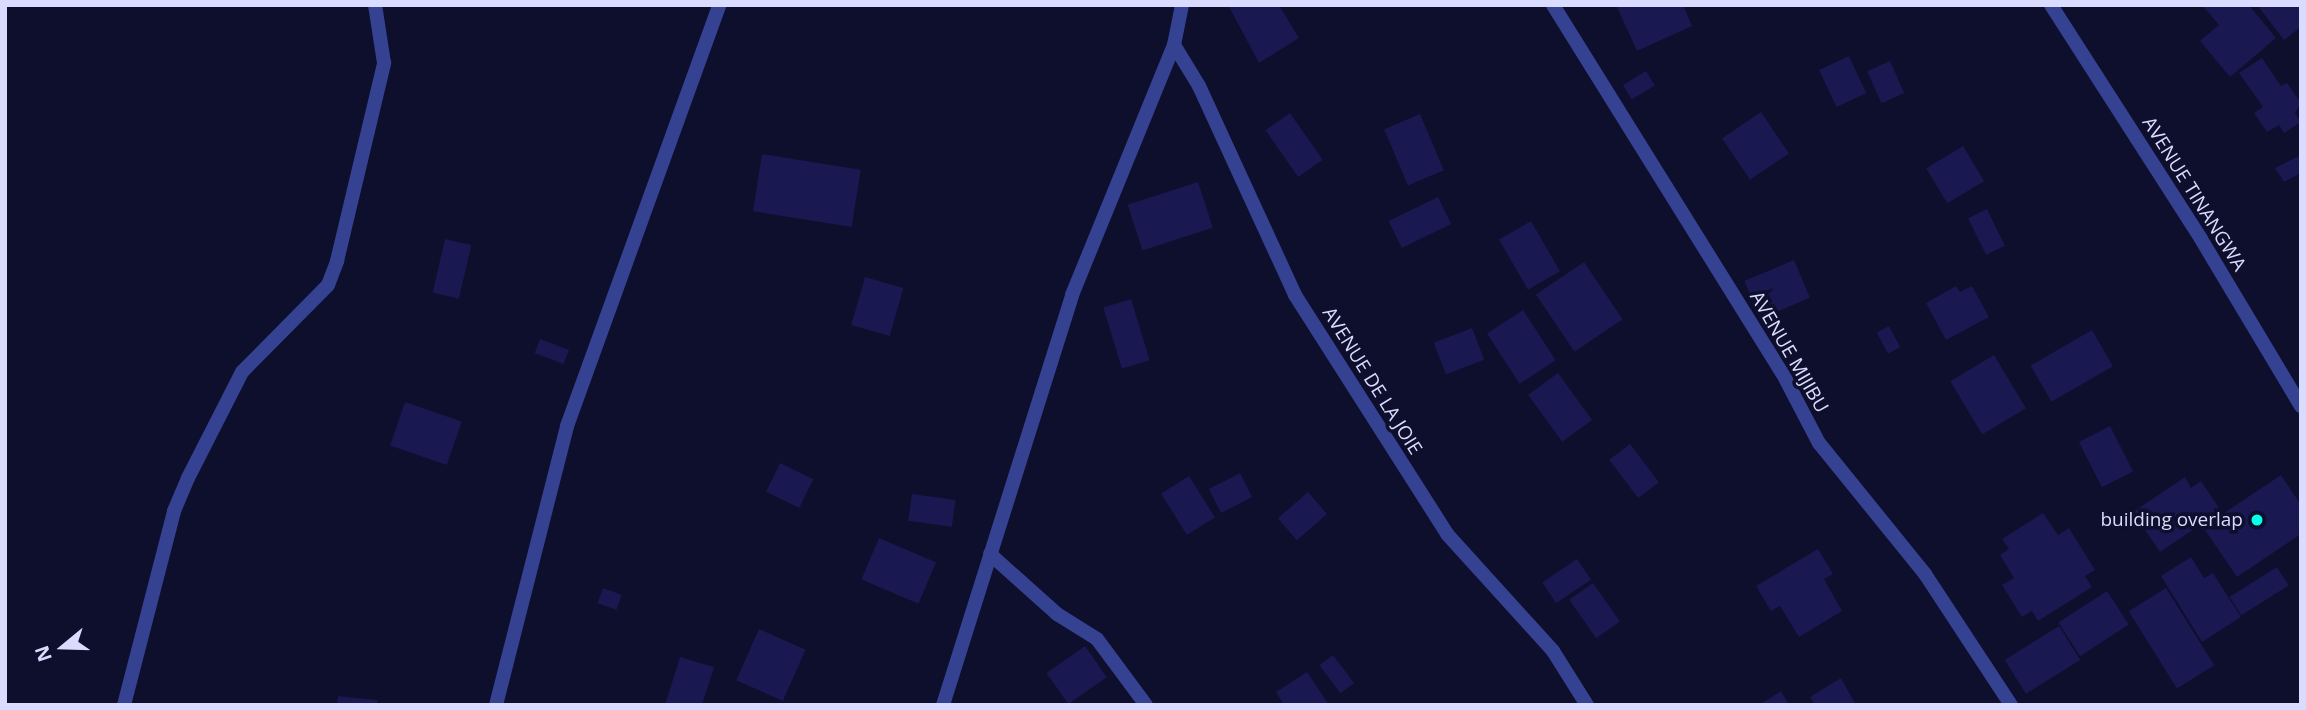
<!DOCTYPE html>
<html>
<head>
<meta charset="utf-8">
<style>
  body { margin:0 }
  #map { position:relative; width:2306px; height:710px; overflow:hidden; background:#0e0e2d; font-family:"Open Sans",sans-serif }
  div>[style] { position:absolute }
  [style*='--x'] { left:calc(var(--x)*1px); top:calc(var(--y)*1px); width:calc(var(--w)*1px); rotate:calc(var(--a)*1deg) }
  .building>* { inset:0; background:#191850; transform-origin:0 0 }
  .street>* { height:14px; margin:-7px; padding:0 7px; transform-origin:7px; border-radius:7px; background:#344291 }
  .dots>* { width:19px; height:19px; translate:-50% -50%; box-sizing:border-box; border:4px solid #0e0e2d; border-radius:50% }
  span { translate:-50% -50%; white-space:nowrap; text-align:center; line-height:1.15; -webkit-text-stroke:7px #0e0e2d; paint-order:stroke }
  .street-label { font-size:19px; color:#dadcff }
  .poi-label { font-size:19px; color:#dadcff }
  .right { translate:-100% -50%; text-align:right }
  .frame { position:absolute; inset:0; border:7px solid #dadcff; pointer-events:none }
  .north { position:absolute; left:28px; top:612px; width:70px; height:70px; -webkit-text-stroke:5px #0e0e2d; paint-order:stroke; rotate:251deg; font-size:19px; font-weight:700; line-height:28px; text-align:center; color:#dadcff }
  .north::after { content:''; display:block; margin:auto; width:24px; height:32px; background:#dadcff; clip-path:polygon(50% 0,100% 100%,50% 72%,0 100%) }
</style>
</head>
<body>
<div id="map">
  <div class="building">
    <i style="clip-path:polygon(1228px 5px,1279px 5px,1299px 38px,1259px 63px)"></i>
    <i style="clip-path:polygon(1616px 5px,1683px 5px,1692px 26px,1637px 51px)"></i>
    <i style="clip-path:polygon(2202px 5px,2249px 5px,2276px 38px,2230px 77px,2200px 41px,2219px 25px)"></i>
    <i style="clip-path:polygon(2257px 5px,2301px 5px,2301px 27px,2284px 40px)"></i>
    <i style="left:1849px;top:56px;width:41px;height:33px;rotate:65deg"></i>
    <i style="clip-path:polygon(2262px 58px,2281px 86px,2287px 83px,2301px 103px,2295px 113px,2301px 122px,2284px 133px,2279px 125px,2267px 132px,2254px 113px,2263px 107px,2239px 73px)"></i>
    <i style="left:1890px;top:61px;width:35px;height:25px;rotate:66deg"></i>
    <i style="left:1646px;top:71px;width:17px;height:27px;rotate:59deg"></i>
    <i style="left:1761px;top:112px;width:50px;height:47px;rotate:56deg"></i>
    <i style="left:1290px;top:113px;width:57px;height:30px;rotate:55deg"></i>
    <i style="left:1420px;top:114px;width:61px;height:39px;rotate:67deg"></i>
    <i style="left:1963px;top:146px;width:41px;height:43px;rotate:59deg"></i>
    <i style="left:762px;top:154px;width:100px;height:58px;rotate:9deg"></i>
    <i style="clip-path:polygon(2301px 155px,2301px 173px,2284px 182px,2275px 168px)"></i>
    <i style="left:1198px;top:182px;width:48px;height:74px;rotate:72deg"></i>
    <i style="left:1438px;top:197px;width:30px;height:55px;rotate:64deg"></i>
    <i style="left:1987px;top:209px;width:41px;height:21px;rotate:64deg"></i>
    <i style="left:1531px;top:221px;width:58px;height:37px;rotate:60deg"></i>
    <i style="left:445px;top:239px;width:27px;height:55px;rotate:13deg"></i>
    <i style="left:1794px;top:260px;width:41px;height:54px;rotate:67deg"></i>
    <i style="left:1584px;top:262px;width:69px;height:58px;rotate:56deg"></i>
    <i style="left:865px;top:277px;width:40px;height:50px;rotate:16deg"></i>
    <i style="clip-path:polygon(1956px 286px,1960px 292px,1972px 286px,1989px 317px,1946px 340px,1926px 303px)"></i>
    <i style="left:1131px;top:299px;width:64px;height:29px;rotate:73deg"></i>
    <i style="left:1523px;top:310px;width:60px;height:43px;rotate:57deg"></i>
    <i style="left:1889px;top:326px;width:24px;height:14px;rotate:62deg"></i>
    <i style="left:1472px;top:328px;width:34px;height:41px;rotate:69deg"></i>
    <i style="left:2092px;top:330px;width:42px;height:71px;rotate:60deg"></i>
    <i style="left:540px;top:339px;width:31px;height:15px;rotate:21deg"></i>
    <i style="left:1994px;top:355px;width:62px;height:51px;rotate:59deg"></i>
    <i style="left:1558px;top:373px;width:58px;height:37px;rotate:54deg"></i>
    <i style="left:405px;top:402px;width:60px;height:46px;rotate:19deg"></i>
    <i style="left:2110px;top:426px;width:51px;height:35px;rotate:63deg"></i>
    <i style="left:1630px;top:444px;width:48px;height:26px;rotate:53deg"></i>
    <i style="left:780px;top:463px;width:37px;height:32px;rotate:26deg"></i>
    <i style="left:1240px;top:473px;width:27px;height:35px;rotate:63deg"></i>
    <i style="clip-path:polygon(2281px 475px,2301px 505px,2301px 534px,2237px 577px,2203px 527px)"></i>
    <i style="left:1189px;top:476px;width:49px;height:33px;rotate:58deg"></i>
    <i style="clip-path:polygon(2185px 477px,2191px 488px,2201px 481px,2221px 511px,2160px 552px,2133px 512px)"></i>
    <i style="left:1308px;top:492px;width:29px;height:40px;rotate:49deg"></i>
    <i style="left:912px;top:494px;width:44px;height:27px;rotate:8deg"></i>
    <i style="clip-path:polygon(2043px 513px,2058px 535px,2069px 528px,2095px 570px,2085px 576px,2092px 587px,2038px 621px,2032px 611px,2022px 617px,2002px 585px,2014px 578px,2000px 555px,2009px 549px,2002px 539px)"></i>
    <i style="left:879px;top:538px;width:62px;height:45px;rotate:23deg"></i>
    <i style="clip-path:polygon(1818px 549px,1833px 574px,1824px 579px,1842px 611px,1799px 637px,1780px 606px,1771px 611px,1756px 586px)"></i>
    <i style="clip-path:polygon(2191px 557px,2204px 578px,2213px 573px,2241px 617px,2202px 642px,2161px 576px)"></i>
    <i style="left:1577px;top:559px;width:25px;height:42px;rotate:56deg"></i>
    <i style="left:2277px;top:567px;width:22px;height:56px;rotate:58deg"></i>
    <i style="left:1593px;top:583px;width:47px;height:29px;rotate:55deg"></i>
    <i style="left:603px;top:588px;width:20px;height:16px;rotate:20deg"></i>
    <i style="left:2166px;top:588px;width:91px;height:44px;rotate:58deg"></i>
    <i style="left:2107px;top:591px;width:40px;height:58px;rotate:57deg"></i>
    <i style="left:2059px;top:626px;width:40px;height:64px;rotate:58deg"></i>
    <i style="left:759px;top:629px;width:51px;height:56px;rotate:24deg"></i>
    <i style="left:1085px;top:646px;width:38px;height:47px;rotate:55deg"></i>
    <i style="left:1333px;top:655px;width:35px;height:17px;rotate:53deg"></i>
    <i style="clip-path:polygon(680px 657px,714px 667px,702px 705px,665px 705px)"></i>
    <i style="clip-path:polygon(1307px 672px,1329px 705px,1284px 705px,1276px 692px)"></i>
    <i style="clip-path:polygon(1841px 678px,1856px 705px,1815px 705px,1810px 697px)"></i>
    <i style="clip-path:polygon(1781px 691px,1789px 705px,1759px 705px)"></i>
    <i style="clip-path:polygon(338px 696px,377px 700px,377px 705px,337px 705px)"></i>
  </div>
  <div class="street">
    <i style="--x:1553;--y:5;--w:441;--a:58.1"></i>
    <i style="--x:1786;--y:380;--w:71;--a:62.4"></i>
    <i style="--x:1819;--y:443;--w:169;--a:51"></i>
    <i style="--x:1925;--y:574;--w:157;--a:56.7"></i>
    <i style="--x:2051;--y:5;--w:278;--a:57.3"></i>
    <i style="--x:2201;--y:239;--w:195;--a:59.1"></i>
    <i style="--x:1174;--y:45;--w:48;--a:58.6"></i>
    <i style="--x:1199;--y:86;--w:230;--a:65.3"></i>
    <i style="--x:1295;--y:295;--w:283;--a:57.5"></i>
    <i style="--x:1447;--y:534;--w:158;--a:47.8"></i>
    <i style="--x:1553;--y:651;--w:64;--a:57.8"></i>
    <i style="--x:990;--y:554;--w:90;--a:41.8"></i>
    <i style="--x:1057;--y:614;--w:47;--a:32"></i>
    <i style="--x:1097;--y:639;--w:82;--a:53.4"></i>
    <i style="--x:124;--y:705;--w:200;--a:-75.5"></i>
    <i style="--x:174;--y:511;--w:36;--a:-67"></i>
    <i style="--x:188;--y:478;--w:119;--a:-63"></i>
    <i style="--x:242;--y:372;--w:122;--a:-45.3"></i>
    <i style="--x:328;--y:285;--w:26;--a:-69"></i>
    <i style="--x:337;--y:261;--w:204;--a:-76.6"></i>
    <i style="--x:384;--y:63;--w:59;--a:-98.8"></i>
    <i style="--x:496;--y:705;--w:288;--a:-75.7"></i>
    <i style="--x:567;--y:426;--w:448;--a:-70.1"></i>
    <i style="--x:943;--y:705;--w:430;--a:-72.5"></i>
    <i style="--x:1072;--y:295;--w:270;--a:-67.8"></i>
    <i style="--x:1174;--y:45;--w:41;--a:-78.7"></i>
  </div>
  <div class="dots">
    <i style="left:2257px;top:520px;background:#06ffea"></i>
  </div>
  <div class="street-label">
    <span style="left:2194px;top:194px;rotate:58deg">AVENUE TINANGWA</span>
    <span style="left:1789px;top:352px;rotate:60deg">AVENUE MIJIBU</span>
    <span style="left:1372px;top:381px;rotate:58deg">AVENUE DE LA JOIE</span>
  </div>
  <div class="poi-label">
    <span class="right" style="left:2243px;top:520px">building overlap</span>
  </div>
  <div class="frame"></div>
  <div class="north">N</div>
</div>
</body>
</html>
